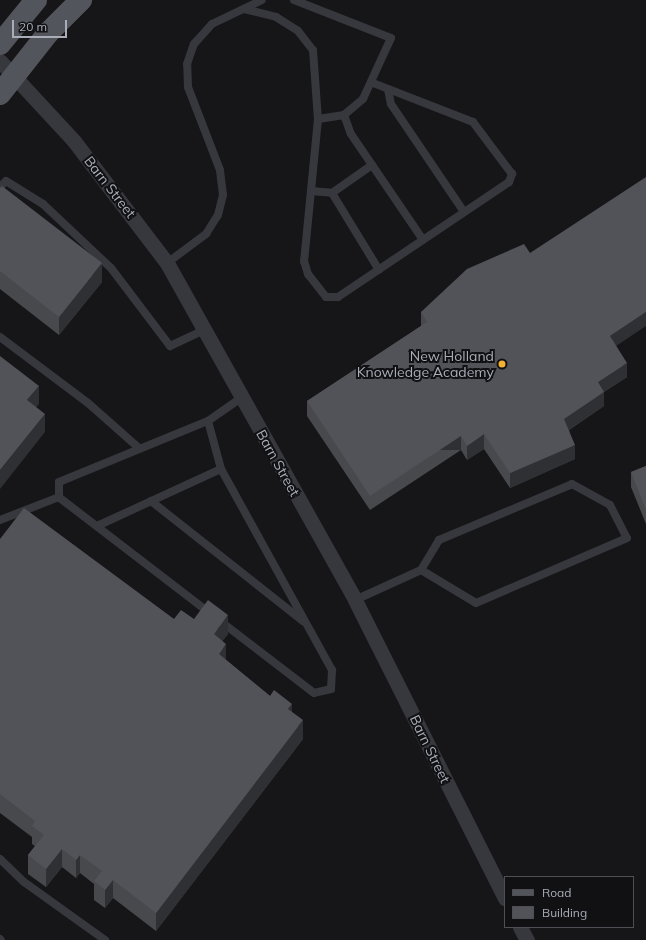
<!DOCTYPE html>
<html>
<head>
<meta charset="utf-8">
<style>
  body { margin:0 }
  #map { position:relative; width:646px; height:940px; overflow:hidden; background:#161618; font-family:Mulish,sans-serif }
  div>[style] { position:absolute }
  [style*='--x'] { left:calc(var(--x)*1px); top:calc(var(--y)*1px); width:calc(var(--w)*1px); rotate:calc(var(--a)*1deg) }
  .lane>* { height:8px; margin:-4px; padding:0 4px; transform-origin:4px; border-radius:4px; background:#37383d }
  .street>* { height:15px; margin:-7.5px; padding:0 7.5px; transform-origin:7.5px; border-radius:7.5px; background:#37383d }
  .primary>* { height:22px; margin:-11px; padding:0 11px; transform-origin:11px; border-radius:11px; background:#53555c }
  .wall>* { inset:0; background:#47494d }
  .shaded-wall>* { inset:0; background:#2f3033; transform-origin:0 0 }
  .building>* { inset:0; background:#525359 }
  .dots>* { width:11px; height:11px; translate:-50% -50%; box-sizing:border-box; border:2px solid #111113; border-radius:50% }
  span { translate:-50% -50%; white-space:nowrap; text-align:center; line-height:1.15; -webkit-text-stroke:4px #111113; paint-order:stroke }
  .street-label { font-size:14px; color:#a8adb8 }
  .poi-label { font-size:14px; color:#a8adb8 }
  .right { translate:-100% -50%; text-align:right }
  .legend { position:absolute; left:504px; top:876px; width:130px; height:52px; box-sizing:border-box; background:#111113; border:1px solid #4d4f55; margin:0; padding:5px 7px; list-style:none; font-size:12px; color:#a8adb8 }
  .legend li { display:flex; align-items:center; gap:8px; height:20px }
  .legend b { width:20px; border:1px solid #4d4f55 }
  .scale { position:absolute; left:12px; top:20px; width:55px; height:18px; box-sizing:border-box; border:2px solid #a8adb8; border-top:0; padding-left:5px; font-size:12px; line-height:14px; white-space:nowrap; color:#a8adb8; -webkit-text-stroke:3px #111113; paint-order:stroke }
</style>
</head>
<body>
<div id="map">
  <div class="lane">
    <i style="--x:294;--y:0;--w:104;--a:21.4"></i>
    <i style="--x:391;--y:38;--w:67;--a:114.7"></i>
    <i style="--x:363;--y:99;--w:25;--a:140"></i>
    <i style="--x:344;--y:115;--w:26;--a:171"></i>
    <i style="--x:244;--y:9;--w:33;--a:14"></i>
    <i style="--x:276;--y:17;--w:26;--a:32"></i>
    <i style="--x:298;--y:31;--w:24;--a:52"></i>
    <i style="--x:313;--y:50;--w:69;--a:85.9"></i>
    <i style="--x:318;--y:119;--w:143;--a:95.6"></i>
    <i style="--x:304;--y:261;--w:14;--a:73"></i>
    <i style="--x:308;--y:274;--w:29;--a:52"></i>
    <i style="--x:326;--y:297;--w:12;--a:0"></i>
    <i style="--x:338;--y:297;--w:206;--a:-33.9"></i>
    <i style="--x:509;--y:182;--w:9;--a:-69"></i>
    <i style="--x:512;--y:174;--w:65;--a:-126.9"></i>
    <i style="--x:473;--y:122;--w:107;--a:-158.7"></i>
    <i style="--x:388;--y:89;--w:15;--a:79"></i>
    <i style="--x:391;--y:104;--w:130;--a:55.9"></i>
    <i style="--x:344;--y:115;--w:20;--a:70"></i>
    <i style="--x:351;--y:134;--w:128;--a:55.8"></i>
    <i style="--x:0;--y:187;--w:8;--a:-45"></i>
    <i style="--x:6;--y:181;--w:44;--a:31.9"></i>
    <i style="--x:43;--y:204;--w:93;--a:43.3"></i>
    <i style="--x:111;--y:268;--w:98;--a:52.9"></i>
    <i style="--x:170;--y:346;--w:38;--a:-25"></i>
    <i style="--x:311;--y:191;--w:21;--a:5"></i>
    <i style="--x:332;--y:193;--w:49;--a:-35"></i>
    <i style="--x:332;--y:193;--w:90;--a:58.6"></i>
    <i style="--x:167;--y:263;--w:49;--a:-36.6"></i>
    <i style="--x:206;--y:234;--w:22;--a:-58"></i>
    <i style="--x:218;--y:215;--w:21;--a:-76"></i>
    <i style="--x:223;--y:195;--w:25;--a:-97"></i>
    <i style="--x:220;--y:170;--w:89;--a:-111.1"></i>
    <i style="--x:188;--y:87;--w:23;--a:-92"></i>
    <i style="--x:187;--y:64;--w:21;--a:-71"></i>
    <i style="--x:194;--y:44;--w:27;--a:-48"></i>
    <i style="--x:212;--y:24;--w:55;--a:-25.6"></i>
    <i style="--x:0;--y:337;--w:110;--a:36.9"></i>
    <i style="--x:88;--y:403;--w:69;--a:41.5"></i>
    <i style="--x:208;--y:421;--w:50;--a:74.8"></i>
    <i style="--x:221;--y:469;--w:230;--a:61.1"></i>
    <i style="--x:332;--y:670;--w:19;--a:93"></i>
    <i style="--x:331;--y:689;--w:17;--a:167"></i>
    <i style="--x:314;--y:693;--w:322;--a:-142.5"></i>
    <i style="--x:59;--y:497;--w:15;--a:-90"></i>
    <i style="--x:59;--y:482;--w:161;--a:-22.3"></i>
    <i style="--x:208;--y:421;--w:40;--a:-34.9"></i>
    <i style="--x:151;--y:501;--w:194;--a:38.3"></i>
    <i style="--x:0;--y:520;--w:63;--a:-21.3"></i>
    <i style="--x:97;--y:526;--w:136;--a:-24.7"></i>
    <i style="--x:355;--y:600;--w:72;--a:-24.4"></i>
    <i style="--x:421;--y:570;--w:35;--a:-59"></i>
    <i style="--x:439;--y:540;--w:144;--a:-22.8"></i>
    <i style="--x:572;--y:484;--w:43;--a:28.9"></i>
    <i style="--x:610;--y:505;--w:37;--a:63"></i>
    <i style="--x:627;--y:538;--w:164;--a:156.7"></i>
    <i style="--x:476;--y:603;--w:64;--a:-149"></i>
    <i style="--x:0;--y:859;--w:33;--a:44"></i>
    <i style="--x:24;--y:882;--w:100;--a:35.6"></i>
    <i style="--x:0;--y:939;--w:1;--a:45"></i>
  </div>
  <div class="street">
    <i style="--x:0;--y:61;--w:109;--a:47.2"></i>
    <i style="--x:74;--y:141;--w:153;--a:52.7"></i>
    <i style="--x:167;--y:263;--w:386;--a:60.8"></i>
    <i style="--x:355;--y:600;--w:334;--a:63.3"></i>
    <i style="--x:520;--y:927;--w:15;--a:62"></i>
  </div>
  <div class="primary">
    <i style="--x:0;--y:44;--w:57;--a:-50.7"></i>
    <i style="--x:0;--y:94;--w:78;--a:-51.8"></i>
    <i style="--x:48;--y:33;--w:47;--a:-45"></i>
  </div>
  <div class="wall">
    <i style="clip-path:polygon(0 188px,102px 282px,59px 335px,0 289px)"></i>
    <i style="clip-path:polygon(530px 253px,616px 346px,627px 377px,604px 392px,604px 406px,569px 430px,575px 459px,510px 488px,484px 449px,467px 460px,461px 450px,370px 510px,307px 416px,307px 401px,421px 326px,421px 312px)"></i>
    <i style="clip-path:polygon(646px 466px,646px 524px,631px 487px,631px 472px)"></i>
    <i style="clip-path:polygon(0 539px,174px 619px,194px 619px,228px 634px,222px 641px,226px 660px,270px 696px,292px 712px,303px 739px,156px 931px,113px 898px,105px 908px,94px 900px,94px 884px,80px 873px,76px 878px,62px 867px,46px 887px,28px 874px,28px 855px,35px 846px,32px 844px,32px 837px,0 813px)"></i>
  </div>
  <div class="shaded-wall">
    <i style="clip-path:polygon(102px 263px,102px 282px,59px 335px,59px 317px)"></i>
    <i style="clip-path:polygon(646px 312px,646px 326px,610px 350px,610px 336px)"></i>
    <i style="clip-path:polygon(627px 363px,627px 377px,604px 392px,604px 406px,564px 433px,564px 419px,598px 382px)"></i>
    <i style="clip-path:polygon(39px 386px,39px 404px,27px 419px,27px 400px)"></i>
    <i style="clip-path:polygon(45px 414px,45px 432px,0 489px,0 470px)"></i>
    <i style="clip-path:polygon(484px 434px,484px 449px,467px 460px,467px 446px)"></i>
    <i style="left:461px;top:436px;width:14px;height:109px;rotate:90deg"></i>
    <i style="clip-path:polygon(575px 445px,575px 459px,510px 488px,510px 473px)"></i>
    <i style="clip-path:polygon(228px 615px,228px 634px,214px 652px,214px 634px)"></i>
    <i style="clip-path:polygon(226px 644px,226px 662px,219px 654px)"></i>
    <i style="clip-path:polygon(292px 704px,292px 723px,288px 709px)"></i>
    <i style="clip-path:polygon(303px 720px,303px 739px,156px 931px,156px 913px)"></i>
    <i style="clip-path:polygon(62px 849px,62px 867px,46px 887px,46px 869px)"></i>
    <i style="clip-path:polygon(80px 855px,80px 873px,76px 878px,76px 860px)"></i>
    <i style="clip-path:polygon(113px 880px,113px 898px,105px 908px,105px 890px)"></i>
  </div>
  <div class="building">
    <i style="clip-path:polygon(646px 177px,646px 312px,610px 336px,627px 363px,598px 382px,604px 392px,564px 419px,575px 445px,510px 473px,484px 434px,467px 446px,461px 436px,370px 496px,307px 401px,427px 322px,421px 312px,467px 269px,524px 244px,530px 253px)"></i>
    <i style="clip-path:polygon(2px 186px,102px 263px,59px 317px,0 271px,0 188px)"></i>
    <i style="clip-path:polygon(0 356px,39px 386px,27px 400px,45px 414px,0 470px)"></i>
    <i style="clip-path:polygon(646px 466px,646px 510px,631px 472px)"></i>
    <i style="clip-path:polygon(24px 508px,174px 619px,181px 610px,194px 619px,208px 600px,228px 615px,214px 634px,226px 644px,219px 654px,270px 696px,274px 690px,292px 704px,288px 709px,303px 720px,156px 913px,113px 880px,105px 890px,94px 881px,102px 871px,80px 855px,76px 860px,62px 849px,46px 869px,28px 855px,44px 835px,32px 826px,35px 821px,0 794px,0 539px)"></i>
  </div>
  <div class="dots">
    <i style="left:502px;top:364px;background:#f2b134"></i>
  </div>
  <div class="street-label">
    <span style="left:110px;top:187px;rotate:52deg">Barn Street</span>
    <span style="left:278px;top:463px;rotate:61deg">Barn Street</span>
    <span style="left:430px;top:749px;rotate:64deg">Barn Street</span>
  </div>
  <div class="poi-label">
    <span class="right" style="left:494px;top:364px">New Holland<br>Knowledge Academy</span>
  </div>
  <ul class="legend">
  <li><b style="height:5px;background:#53555c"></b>Road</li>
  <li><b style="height:11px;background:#525359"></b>Building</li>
  </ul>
  <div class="scale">20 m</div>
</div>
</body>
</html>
